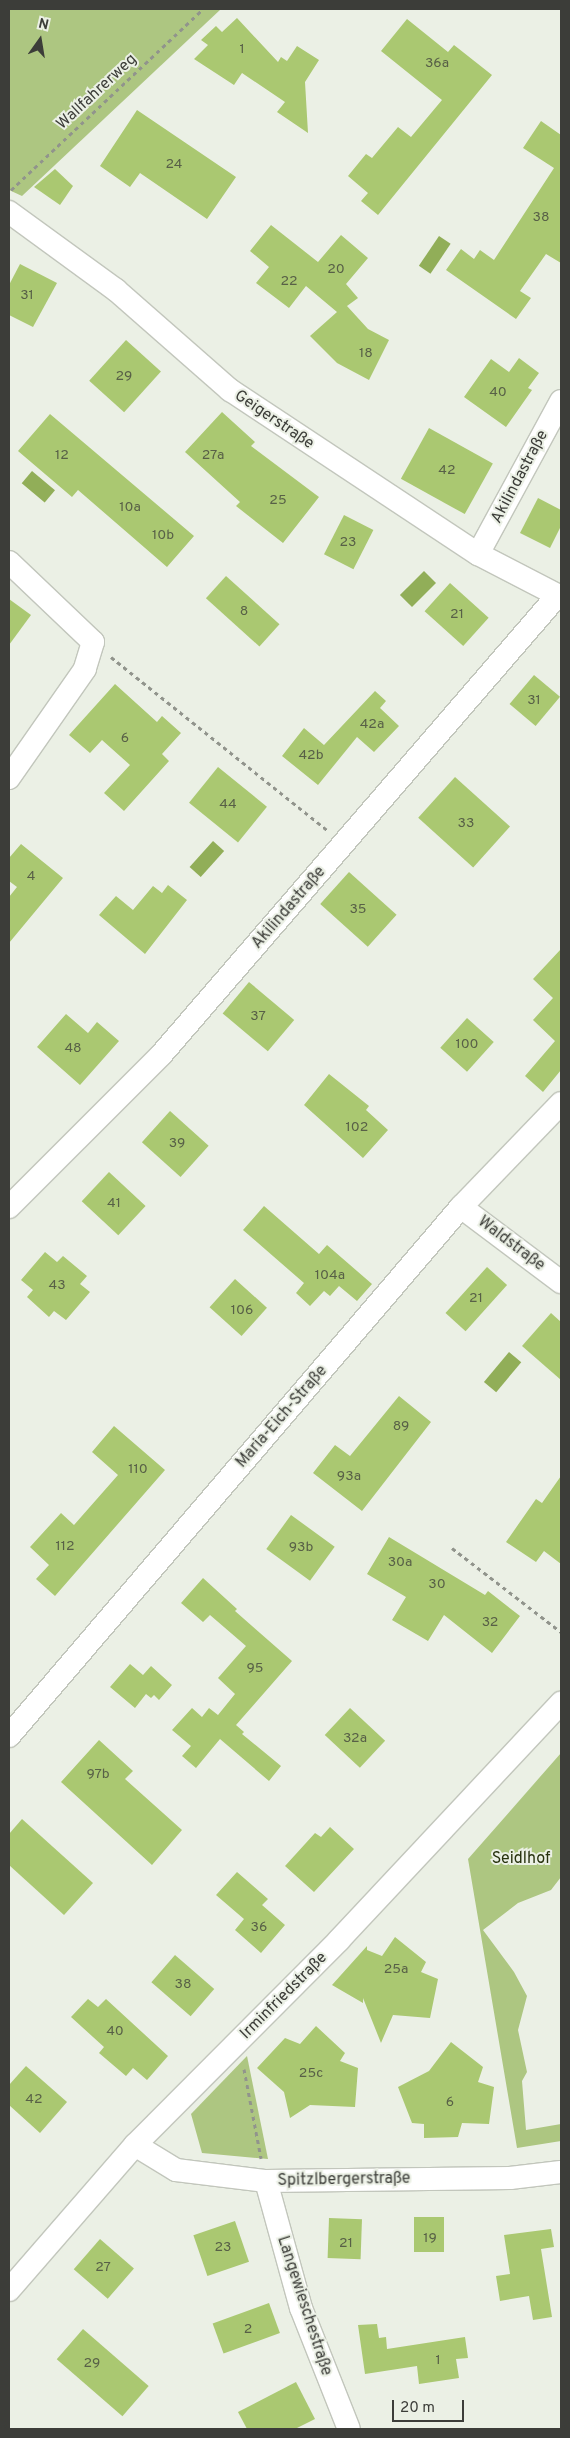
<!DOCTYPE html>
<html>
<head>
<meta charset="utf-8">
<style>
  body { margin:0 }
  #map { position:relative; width:570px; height:2438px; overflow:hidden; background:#ebf0e5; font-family:Overpass,sans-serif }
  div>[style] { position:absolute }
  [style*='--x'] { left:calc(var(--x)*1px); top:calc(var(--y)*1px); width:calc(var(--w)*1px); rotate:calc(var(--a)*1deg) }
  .green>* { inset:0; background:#adc681 }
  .water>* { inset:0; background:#91ae58; transform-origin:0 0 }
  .building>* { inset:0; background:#aac871; transform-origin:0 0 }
  .path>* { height:3px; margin-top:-1.5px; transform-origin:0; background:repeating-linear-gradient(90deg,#91948c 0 4px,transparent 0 8px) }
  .roads { filter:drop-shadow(1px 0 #c2c6bc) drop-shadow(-1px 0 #c2c6bc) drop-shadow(0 1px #c2c6bc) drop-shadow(0 -1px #c2c6bc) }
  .minor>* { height:22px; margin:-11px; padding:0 11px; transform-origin:11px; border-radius:11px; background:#fff }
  span { translate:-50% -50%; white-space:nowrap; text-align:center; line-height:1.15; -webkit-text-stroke:4px #ebf0e5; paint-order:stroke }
  .number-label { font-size:14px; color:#586047 }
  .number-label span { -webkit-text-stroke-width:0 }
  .street-label { font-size:16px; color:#3c3d39 }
  .park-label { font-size:16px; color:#27320e }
  .frame { position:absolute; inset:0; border:10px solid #3c3d39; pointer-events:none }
  .north { position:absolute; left:15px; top:15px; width:50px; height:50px; -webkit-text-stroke:4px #ebf0e5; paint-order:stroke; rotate:13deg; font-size:14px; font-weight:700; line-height:20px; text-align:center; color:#3c3d39 }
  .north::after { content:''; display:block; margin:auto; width:18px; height:22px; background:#3c3d39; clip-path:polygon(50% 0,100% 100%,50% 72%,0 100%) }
  .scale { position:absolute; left:392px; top:2400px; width:72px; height:22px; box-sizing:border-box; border:2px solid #3c3d39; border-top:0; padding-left:6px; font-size:15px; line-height:18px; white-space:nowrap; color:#3c3d39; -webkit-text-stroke:4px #ebf0e5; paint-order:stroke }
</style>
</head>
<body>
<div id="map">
  <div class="green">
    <i style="clip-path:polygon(9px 9px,221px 9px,22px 196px,9px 190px)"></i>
    <i style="clip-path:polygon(561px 1753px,561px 1877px,551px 1890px,518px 1903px,483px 1930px,514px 1972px,527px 1996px,518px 2030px,527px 2072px,522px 2081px,526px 2130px,561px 2124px,561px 2141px,517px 2148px,468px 1859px)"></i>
    <i style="clip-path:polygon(247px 2056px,268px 2159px,202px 2153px,191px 2114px)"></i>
  </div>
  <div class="water">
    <i style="left:439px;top:236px;width:14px;height:36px;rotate:34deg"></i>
    <i style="left:32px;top:471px;width:30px;height:16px;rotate:40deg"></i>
    <i style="left:424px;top:571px;width:17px;height:34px;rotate:45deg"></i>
    <i style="left:213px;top:841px;width:15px;height:35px;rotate:42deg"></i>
    <i style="left:509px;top:1352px;width:16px;height:39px;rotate:40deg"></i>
  </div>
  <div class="building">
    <i style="clip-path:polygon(237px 18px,278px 62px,281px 57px,287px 61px,297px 46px,319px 60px,305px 82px,308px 133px,277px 112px,285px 102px,242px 73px,234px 85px,194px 59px,208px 45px,201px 40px,216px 26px,222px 32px)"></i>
    <i style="clip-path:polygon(407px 19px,448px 52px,454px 45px,492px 75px,378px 215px,361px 201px,368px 193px,348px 176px,366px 154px,372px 158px,398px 127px,411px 137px,442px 100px,381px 51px)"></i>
    <i style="clip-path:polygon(137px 110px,236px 177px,207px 219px,140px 173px,130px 187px,100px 166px)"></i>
    <i style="clip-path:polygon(541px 121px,561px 135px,561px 263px,546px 254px,520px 291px,531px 298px,516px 319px,446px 270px,461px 249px,474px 259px,480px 250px,494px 260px,554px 168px,523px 148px)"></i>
    <i style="clip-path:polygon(55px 169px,73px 186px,60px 205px,34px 187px)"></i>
    <i style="clip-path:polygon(271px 225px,318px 262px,341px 235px,368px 258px,346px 284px,358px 298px,347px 306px,368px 329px,389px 340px,369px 380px,337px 363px,310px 336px,337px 312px,306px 286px,289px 308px,256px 283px,269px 267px,250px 251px)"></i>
    <i style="clip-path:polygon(20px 264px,57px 283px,33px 327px,9px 315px,9px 285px)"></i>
    <i style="left:126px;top:340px;width:47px;height:55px;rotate:42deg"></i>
    <i style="clip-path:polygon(519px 358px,539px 373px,528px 388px,532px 390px,506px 427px,464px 397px,491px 359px,509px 372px)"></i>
    <i style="clip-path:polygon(222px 412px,255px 442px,251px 446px,319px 497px,283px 543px,236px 506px,240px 502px,185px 452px)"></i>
    <i style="clip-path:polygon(50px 414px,194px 536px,167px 567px,78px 490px,72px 497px,18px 451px)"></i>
    <i style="left:429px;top:428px;width:73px;height:58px;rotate:29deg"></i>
    <i style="clip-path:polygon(538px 498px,561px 510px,561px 526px,550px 548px,520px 533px)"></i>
    <i style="left:344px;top:515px;width:33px;height:44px;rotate:27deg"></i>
    <i style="left:226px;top:576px;width:72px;height:30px;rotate:42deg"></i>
    <i style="left:450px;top:583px;width:52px;height:38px;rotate:42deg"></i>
    <i style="clip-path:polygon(9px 599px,31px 615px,9px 645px)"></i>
    <i style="left:534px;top:675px;width:34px;height:38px;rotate:40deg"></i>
    <i style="clip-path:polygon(115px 684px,157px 722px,162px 716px,181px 733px,162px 754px,169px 761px,124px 811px,104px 793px,130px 765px,102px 740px,90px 753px,69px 735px)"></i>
    <i style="clip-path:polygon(375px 691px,386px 701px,380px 708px,399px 726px,374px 752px,357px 737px,318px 785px,282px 756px,304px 728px,324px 745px)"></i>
    <i style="left:218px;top:767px;width:63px;height:46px;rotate:39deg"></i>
    <i style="left:455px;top:777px;width:74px;height:55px;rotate:42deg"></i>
    <i style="clip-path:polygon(21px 844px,63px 878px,9px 943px,9px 897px,17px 887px,9px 881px,9px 858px)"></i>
    <i style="left:349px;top:872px;width:64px;height:43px;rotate:42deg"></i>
    <i style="clip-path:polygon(168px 885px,187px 900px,145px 954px,99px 915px,116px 896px,133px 910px,153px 886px,162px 893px)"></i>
    <i style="clip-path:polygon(561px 949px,561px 1070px,543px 1092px,525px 1076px,555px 1041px,533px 1020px,553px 998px,533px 979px)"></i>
    <i style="left:249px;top:982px;width:59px;height:41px;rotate:40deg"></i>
    <i style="clip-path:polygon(66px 1014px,88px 1033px,97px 1022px,119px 1041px,80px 1085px,37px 1047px)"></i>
    <i style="left:467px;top:1018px;width:36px;height:40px;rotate:42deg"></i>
    <i style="clip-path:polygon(329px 1074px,369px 1106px,366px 1110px,388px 1130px,363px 1158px,304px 1105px)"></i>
    <i style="left:170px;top:1111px;width:52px;height:42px;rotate:42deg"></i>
    <i style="left:109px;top:1172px;width:50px;height:40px;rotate:43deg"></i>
    <i style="clip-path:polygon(264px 1206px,319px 1254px,327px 1245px,372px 1284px,357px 1301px,339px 1286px,330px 1296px,324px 1291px,310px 1306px,296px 1293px,304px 1283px,243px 1230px)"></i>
    <i style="clip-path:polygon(45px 1252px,57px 1262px,63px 1256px,87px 1276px,80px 1284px,90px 1292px,66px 1320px,54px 1311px,49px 1317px,27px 1297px,33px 1290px,21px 1280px)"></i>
    <i style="left:487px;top:1267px;width:27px;height:62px;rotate:42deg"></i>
    <i style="left:235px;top:1279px;width:43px;height:38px;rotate:42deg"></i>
    <i style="clip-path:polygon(551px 1313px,561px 1322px,561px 1380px,522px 1346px)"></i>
    <i style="clip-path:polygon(399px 1396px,431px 1422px,362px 1511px,313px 1473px,335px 1445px,350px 1456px)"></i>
    <i style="clip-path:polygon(114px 1426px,165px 1470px,55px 1596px,36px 1579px,49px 1565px,30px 1547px,61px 1513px,74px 1525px,118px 1475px,92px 1452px)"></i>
    <i style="clip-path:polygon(561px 1476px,561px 1564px,544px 1551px,536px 1562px,506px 1542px,536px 1499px,542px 1503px)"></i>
    <i style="left:291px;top:1515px;width:54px;height:42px;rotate:36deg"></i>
    <i style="clip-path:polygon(389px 1537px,485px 1595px,488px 1591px,520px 1616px,492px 1653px,444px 1615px,428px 1641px,392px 1620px,406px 1597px,367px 1574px)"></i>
    <i style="clip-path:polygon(203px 1578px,237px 1609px,235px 1611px,292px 1661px,236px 1725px,244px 1732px,242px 1734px,281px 1766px,269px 1781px,220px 1739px,196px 1768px,182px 1756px,191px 1746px,172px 1730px,192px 1708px,202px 1717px,209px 1708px,218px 1715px,235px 1694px,218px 1678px,246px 1646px,210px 1615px,203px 1622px,181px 1603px)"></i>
    <i style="clip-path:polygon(130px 1664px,143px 1675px,151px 1666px,172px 1685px,159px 1700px,154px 1695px,151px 1698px,146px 1694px,135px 1708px,110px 1687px)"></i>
    <i style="left:350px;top:1708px;width:48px;height:37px;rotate:43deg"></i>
    <i style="clip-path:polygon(99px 1740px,133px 1771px,125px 1779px,182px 1830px,152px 1865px,61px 1782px)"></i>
    <i style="clip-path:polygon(22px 1819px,93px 1883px,64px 1915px,9px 1865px,9px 1834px)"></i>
    <i style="clip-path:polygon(330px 1827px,354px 1849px,314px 1892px,285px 1866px,315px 1833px,321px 1837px)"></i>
    <i style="clip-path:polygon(237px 1872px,268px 1899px,262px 1905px,285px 1925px,261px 1953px,235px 1930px,244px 1919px,216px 1895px)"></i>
    <i style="clip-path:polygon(395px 1937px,426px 1962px,421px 1972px,438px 1979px,430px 2018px,393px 2015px,381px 2043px,363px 1998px,363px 2003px,332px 1985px,367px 1946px,367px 1950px,382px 1956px)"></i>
    <i style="left:175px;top:1955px;width:52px;height:36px;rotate:41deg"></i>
    <i style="clip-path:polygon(88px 1999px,98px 2007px,106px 1999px,168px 2056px,147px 2080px,133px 2068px,126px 2076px,99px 2053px,104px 2047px,71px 2017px)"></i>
    <i style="clip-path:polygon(316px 2026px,345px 2053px,340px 2061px,358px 2068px,355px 2107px,310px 2105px,290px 2118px,284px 2092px,257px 2068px,285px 2038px,300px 2044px)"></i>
    <i style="clip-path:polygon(451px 2042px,483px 2067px,478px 2082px,494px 2087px,489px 2124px,462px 2123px,458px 2137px,424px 2138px,424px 2124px,412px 2123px,398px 2087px,429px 2071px)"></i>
    <i style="clip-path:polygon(26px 2066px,67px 2102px,40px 2133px,9px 2105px,9px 2085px)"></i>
    <i style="left:444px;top:2217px;width:35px;height:30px;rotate:90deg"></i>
    <i style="left:329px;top:2218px;width:33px;height:40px;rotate:2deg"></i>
    <i style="left:235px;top:2221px;width:43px;height:44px;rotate:71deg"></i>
    <i style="clip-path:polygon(551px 2229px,554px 2247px,541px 2249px,552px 2317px,533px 2320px,529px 2296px,500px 2301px,496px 2276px,510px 2274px,504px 2235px)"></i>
    <i style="left:100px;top:2239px;width:45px;height:40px;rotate:41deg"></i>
    <i style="left:269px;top:2303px;width:32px;height:60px;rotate:70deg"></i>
    <i style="clip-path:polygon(377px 2324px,379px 2338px,386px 2337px,387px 2349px,465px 2337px,468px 2358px,456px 2359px,459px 2378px,419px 2384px,417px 2366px,365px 2374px,358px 2325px)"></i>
    <i style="left:83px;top:2329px;width:87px;height:40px;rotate:41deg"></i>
    <i style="clip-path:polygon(296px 2382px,315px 2419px,295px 2429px,247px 2429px,238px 2412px)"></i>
  </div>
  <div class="path">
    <i style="--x:11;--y:190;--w:264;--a:-43.3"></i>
    <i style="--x:111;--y:657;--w:277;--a:38.7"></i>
    <i style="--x:452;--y:1548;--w:138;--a:37.6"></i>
    <i style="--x:244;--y:2069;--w:91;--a:79.2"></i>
  </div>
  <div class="roads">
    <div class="minor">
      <i style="--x:9;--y:212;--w:132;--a:36.1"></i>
      <i style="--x:116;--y:290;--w:152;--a:41.3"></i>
      <i style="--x:230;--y:390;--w:297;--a:33.5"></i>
      <i style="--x:478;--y:554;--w:93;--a:27.4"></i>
      <i style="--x:478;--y:554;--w:174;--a:-61.5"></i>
      <i style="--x:9;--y:562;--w:116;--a:43.6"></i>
      <i style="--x:93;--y:642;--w:28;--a:107"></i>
      <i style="--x:85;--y:669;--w:133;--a:124.9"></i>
      <i style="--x:9;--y:1207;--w:215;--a:-45"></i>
      <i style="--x:161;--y:1055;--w:606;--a:-49.21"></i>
      <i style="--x:461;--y:1207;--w:125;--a:36.9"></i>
      <i style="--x:9;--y:1736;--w:696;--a:-49.49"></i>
      <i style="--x:461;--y:1207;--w:144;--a:-46.1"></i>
      <i style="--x:135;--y:2145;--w:48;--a:31.4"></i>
      <i style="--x:176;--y:2170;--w:91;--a:7"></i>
      <i style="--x:266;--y:2181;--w:244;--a:-0.7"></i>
      <i style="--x:510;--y:2178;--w:51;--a:-6.7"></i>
      <i style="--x:266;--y:2181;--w:132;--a:74.6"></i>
      <i style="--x:301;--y:2308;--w:130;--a:68.4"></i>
      <i style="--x:9;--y:2290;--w:192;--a:-49"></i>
      <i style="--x:135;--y:2145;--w:289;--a:-45.1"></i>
      <i style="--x:339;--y:1940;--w:325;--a:-46.9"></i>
    </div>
  </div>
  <div class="number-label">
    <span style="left:242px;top:50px">1</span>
    <span style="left:437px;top:64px">36a</span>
    <span style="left:174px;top:165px">24</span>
    <span style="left:541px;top:218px">38</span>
    <span style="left:336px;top:270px">20</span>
    <span style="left:289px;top:282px">22</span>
    <span style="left:27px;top:296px">31</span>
    <span style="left:366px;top:354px">18</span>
    <span style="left:124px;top:377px">29</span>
    <span style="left:498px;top:393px">40</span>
    <span style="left:62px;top:456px">12</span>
    <span style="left:213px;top:456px">27a</span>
    <span style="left:447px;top:471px">42</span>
    <span style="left:278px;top:501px">25</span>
    <span style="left:130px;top:508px">10a</span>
    <span style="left:163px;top:536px">10b</span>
    <span style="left:348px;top:543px">23</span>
    <span style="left:244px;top:612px">8</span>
    <span style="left:457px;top:615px">21</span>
    <span style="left:534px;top:701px">31</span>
    <span style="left:372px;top:725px">42a</span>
    <span style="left:125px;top:739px">6</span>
    <span style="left:311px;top:756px">42b</span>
    <span style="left:228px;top:805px">44</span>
    <span style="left:466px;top:824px">33</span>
    <span style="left:31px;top:877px">4</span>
    <span style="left:358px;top:910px">35</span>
    <span style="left:258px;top:1017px">37</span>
    <span style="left:467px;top:1045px">100</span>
    <span style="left:73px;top:1049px">48</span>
    <span style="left:357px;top:1128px">102</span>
    <span style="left:177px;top:1144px">39</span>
    <span style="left:114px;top:1204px">41</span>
    <span style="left:330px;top:1276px">104a</span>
    <span style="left:57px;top:1286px">43</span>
    <span style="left:476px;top:1299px">21</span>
    <span style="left:242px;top:1311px">106</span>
    <span style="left:401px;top:1427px">89</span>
    <span style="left:138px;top:1470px">110</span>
    <span style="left:349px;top:1477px">93a</span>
    <span style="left:65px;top:1547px">112</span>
    <span style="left:301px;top:1548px">93b</span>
    <span style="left:400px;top:1563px">30a</span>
    <span style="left:437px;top:1585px">30</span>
    <span style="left:490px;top:1623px">32</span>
    <span style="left:255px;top:1669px">95</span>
    <span style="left:355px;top:1739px">32a</span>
    <span style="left:98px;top:1775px">97b</span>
    <span style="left:259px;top:1928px">36</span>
    <span style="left:396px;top:1970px">25a</span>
    <span style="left:183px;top:1985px">38</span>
    <span style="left:115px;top:2032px">40</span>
    <span style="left:311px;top:2074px">25c</span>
    <span style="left:34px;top:2100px">42</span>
    <span style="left:450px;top:2103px">6</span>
    <span style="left:430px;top:2239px">19</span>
    <span style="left:346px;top:2244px">21</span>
    <span style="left:223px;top:2248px">23</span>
    <span style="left:103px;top:2268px">27</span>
    <span style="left:248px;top:2330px">2</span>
    <span style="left:438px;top:2361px">1</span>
    <span style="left:92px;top:2364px">29</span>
  </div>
  <div class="street-label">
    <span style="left:97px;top:92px;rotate:-43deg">Wallfahrerweg</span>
    <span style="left:274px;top:420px;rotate:34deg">Geigerstraße</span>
    <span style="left:520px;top:477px;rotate:-62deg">Akilindastraße</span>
    <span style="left:289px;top:908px;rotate:-49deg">Akilindastraße</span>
    <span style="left:511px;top:1244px;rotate:37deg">Waldstraße</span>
    <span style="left:282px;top:1417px;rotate:-49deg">Maria-Eich-Straße</span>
    <span style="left:284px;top:1996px;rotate:-45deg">Irminfriedstraße</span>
    <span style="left:344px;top:2180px;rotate:-1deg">Spitzlbergerstraße</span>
    <span style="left:304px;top:2306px;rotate:72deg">Langewieschestraße</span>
  </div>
  <div class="park-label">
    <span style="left:521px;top:1859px">Seidlhof</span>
  </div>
  <div class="frame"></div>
  <div class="north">N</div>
  <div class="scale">20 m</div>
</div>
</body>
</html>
